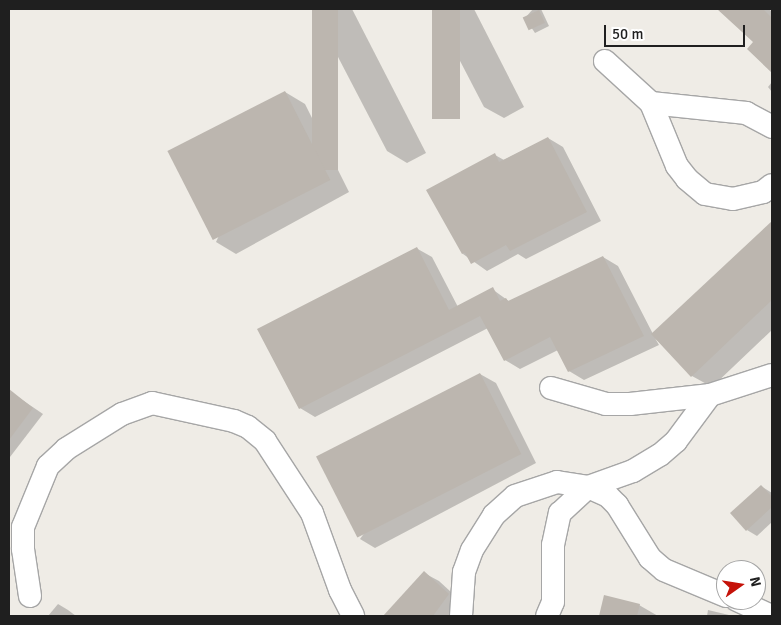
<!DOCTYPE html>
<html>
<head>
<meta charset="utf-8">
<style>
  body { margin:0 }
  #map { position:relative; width:781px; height:625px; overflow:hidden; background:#efece6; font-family:Signika,sans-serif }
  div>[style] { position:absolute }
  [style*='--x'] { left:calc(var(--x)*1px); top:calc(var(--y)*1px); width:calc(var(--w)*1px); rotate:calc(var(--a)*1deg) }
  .shadow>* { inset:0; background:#0003 }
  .building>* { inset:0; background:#bcb6af; transform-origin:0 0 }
  .roads { filter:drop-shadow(1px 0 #a6a6a6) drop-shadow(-1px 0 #a6a6a6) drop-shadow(0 1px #a6a6a6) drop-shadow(0 -1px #a6a6a6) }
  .minor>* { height:22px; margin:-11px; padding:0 11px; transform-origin:11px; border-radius:11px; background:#fff }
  span { translate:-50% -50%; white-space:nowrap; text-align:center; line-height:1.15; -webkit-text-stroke:4.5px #fff; paint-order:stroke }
  .frame { position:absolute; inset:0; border:10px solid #1f1f1f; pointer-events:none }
  .north { position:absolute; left:716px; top:560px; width:50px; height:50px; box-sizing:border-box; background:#fff; border:1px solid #a5a5a5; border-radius:50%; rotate:77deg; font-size:14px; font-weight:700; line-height:20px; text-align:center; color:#1f1f1f }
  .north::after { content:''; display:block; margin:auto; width:18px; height:22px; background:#c51209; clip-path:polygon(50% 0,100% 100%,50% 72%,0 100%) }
  .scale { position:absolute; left:604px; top:25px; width:141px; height:22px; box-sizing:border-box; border:2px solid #1f1f1f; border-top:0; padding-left:6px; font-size:15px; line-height:18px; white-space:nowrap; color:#1f1f1f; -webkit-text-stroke:4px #fff; paint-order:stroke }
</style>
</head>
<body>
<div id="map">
  <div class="shadow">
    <i style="clip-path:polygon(313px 9px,352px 9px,426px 153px,407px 163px,387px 151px)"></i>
    <i style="clip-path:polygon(433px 9px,474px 9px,524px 107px,504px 118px,484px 107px)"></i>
    <i style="clip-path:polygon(533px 9px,541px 9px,549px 26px,535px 33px,525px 18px)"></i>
    <i style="clip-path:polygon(719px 9px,769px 9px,772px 12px,772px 71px,749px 49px,755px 42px)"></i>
    <i style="clip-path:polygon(772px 82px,772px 92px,768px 87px)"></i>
    <i style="clip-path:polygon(285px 92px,305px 104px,349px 192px,236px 254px,216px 242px)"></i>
    <i style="clip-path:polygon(548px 138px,563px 147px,601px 221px,526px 259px,518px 254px,487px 271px,463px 254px,495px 155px,504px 160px)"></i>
    <i style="clip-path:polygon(772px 222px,772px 330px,712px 387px,692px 376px,655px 338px,659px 345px,584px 380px,569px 371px,558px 350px,520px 369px,505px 360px,488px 328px,315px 417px,300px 408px,416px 248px,432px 257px,458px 307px,492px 289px,510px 302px,603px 257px,618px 266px,653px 334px)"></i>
    <i style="clip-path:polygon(480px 374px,496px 383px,536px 463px,375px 548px,360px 539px)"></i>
    <i style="clip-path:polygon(12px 393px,43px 414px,10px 457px,9px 397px)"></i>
    <i style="clip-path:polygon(761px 486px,772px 493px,772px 522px,757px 536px,747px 530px)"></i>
    <i style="clip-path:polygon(424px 573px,439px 581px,464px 604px,456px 616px,388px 616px,386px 614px)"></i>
    <i style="clip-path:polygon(605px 596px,639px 605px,658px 616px,601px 616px)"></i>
    <i style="clip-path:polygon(58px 604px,68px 610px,76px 616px,48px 616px)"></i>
    <i style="clip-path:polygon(708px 610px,729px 615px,731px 616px,707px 616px)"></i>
  </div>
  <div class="building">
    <i style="left:312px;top:9px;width:26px;height:161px"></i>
    <i style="left:432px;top:9px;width:28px;height:110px"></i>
    <i style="clip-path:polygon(717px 9px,763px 9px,772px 18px,772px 73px,747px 49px,753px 42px)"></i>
    <i style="left:539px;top:10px;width:14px;height:18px;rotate:65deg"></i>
    <i style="left:285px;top:91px;width:100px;height:132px;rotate:63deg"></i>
    <i style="clip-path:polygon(548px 137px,587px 212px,510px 251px,506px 245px,471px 264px,465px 253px,462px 254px,426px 190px,495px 153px,499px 162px)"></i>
    <i style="clip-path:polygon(772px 221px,772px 300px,691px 377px,651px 334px)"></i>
    <i style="clip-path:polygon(417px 247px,449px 310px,493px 287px,500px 301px,506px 298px,508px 301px,603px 256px,644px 336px,568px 372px,550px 337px,504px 361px,480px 316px,299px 409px,257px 329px)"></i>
    <i style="left:480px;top:373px;width:91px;height:184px;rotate:63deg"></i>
    <i style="clip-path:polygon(9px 389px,33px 408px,9px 440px)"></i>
    <i style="clip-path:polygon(761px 485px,772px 497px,772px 507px,746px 531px,730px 513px)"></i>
    <i style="clip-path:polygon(424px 571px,449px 594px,433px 616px,383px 616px)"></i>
    <i style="clip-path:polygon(604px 595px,640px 604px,637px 616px,599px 616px)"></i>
  </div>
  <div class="roads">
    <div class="minor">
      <i style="--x:605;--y:61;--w:62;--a:42.4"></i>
      <i style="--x:651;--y:103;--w:96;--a:6"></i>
      <i style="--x:746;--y:113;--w:30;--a:28"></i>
      <i style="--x:651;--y:103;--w:68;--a:67.6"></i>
      <i style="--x:677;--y:166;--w:16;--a:52"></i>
      <i style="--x:687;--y:179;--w:23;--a:40"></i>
      <i style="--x:705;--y:194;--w:28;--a:10"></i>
      <i style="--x:733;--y:199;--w:31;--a:-13"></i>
      <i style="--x:763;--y:192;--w:11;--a:-38"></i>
      <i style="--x:551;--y:388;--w:57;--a:16.2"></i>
      <i style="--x:606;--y:404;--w:24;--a:0"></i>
      <i style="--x:630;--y:404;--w:81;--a:-6.4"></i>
      <i style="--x:710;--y:395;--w:65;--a:-17.9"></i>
      <i style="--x:30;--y:596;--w:48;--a:-98.5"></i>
      <i style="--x:23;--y:549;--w:22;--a:-90"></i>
      <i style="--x:23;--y:527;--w:66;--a:-67.7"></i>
      <i style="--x:48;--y:466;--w:25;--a:-43"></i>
      <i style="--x:66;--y:449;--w:66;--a:-32"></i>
      <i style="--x:122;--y:414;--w:32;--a:-20"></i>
      <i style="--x:152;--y:403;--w:84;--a:12.4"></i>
      <i style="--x:234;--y:421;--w:15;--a:23"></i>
      <i style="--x:248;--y:427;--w:22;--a:39"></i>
      <i style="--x:265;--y:441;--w:86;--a:56.9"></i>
      <i style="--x:312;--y:513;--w:82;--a:70"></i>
      <i style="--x:340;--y:590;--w:29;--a:63"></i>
      <i style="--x:737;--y:600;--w:38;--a:25"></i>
      <i style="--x:461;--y:616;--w:44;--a:-86.1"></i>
      <i style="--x:464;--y:572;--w:23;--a:-70"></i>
      <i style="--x:472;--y:550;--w:41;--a:-57.8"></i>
      <i style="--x:494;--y:515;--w:28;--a:-42"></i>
      <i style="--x:515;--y:496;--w:44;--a:-18.4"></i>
      <i style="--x:557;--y:482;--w:31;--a:9"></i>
      <i style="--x:588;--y:487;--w:22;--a:24"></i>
      <i style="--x:608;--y:496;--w:13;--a:45"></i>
      <i style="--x:617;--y:505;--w:62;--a:58.1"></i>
      <i style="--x:650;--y:558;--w:18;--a:41"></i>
      <i style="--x:664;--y:570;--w:67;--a:22.8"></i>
      <i style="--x:547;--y:616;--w:15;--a:-67"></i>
      <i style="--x:553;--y:602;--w:57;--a:-90"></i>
      <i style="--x:553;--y:545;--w:33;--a:-78"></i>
      <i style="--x:560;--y:513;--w:38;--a:-43"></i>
      <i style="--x:588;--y:487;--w:48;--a:-19.6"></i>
      <i style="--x:633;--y:471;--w:31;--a:-31"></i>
      <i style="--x:660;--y:455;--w:21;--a:-41"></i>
      <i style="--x:676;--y:441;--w:57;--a:-53.5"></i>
    </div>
  </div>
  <div class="frame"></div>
  <div class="north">N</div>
  <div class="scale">50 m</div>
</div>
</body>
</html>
